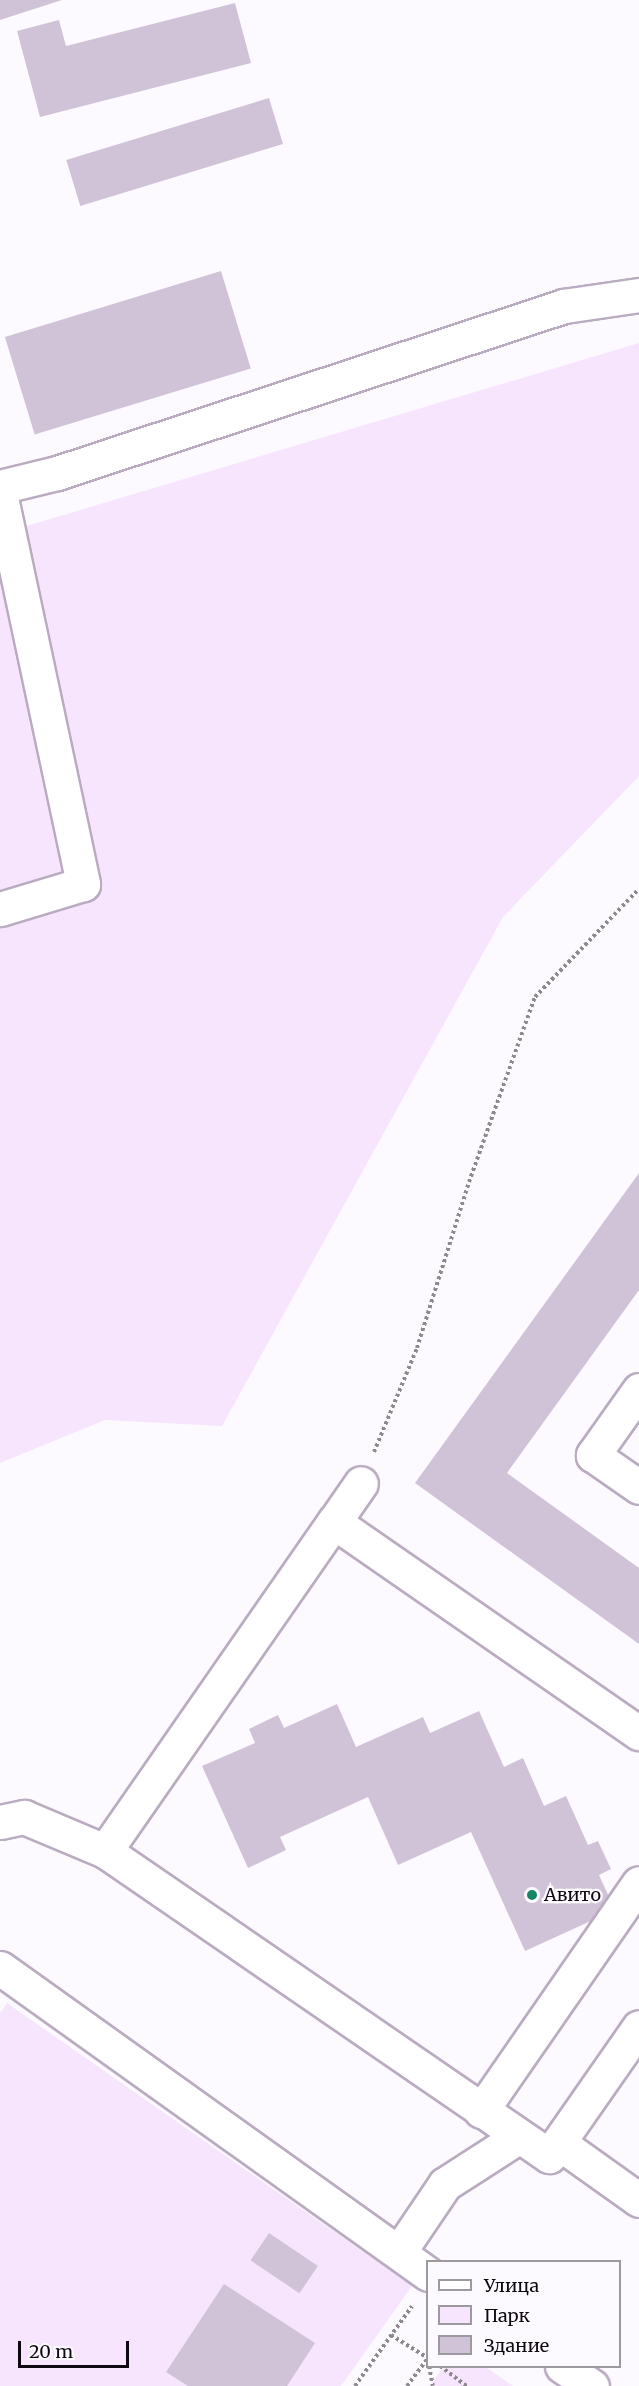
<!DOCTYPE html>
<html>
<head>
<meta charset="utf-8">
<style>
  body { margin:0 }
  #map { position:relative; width:639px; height:2386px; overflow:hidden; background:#fdfaff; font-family:Merriweather,serif }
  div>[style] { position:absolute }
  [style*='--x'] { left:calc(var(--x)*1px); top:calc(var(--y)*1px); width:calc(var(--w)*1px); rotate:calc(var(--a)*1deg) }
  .green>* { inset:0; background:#f6e5fd }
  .building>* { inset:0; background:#d1c3d7; transform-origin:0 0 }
  .path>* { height:4px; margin-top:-2px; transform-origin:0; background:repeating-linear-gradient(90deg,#8d898f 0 3px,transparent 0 6px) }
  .roads { filter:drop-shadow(2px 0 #baacc0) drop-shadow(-2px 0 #baacc0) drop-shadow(0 2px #baacc0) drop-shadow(0 -2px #baacc0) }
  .minor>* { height:33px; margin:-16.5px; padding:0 16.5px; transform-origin:16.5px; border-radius:16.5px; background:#fff }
  .dots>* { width:16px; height:16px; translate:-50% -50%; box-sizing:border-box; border:3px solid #fdfaff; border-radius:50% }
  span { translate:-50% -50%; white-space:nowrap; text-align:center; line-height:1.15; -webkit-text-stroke:4.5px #fdfaff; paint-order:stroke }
  .poi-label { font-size:18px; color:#0e0910 }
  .left { translate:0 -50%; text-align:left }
  .legend { position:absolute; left:426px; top:2260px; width:195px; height:108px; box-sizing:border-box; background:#fdfaff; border:2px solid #9d9a9f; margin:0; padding:8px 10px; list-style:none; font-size:18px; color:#0e0910 }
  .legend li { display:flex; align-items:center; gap:12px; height:30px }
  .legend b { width:30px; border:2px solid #9d9a9f }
  .scale { position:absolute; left:18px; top:2341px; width:111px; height:27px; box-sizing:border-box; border:3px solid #0e0910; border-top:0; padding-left:8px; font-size:18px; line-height:21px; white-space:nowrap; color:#0e0910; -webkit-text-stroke:4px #fdfaff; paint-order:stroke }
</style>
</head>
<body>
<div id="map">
  <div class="green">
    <i style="clip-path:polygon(639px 343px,639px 776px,503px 917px,222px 1426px,105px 1420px,0 1463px,0 534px)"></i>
    <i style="clip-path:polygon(7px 2003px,412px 2286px,341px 2386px,0 2386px,0 2013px)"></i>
    <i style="clip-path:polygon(444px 2366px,486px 2367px,513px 2386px,430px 2386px)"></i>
  </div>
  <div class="building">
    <i style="clip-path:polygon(0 0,62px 0,0 20px)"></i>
    <i style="clip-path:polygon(235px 3px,251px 63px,40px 117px,17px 31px,59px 20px,66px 46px)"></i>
    <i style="left:269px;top:98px;width:48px;height:212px;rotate:73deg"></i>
    <i style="left:221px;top:271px;width:102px;height:226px;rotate:73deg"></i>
    <i style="clip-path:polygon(639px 1173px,639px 1290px,507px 1473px,639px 1568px,639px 1644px,415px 1483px)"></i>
    <i style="clip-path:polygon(337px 1704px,356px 1747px,423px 1717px,430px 1733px,479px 1711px,504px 1767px,523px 1758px,544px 1806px,566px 1796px,588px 1845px,598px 1841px,611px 1869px,599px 1875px,615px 1910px,525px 1951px,471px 1832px,398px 1865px,368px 1797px,280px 1837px,286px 1850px,248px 1868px,202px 1766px,255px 1743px,249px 1729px,278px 1715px,284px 1728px)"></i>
    <i style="left:269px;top:2233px;width:59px;height:33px;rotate:34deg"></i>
    <i style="clip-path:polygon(224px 2284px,315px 2343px,287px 2386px,188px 2386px,166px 2372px)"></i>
  </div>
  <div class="path">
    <i style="--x:374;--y:1452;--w:113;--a:-67.5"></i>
    <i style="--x:417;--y:1348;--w:174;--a:-72.6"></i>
    <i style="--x:469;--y:1182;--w:196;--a:-70.4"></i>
    <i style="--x:535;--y:997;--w:150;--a:-46.1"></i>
    <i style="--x:391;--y:2335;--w:44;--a:31.9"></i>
    <i style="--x:429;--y:2366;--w:20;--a:79"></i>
    <i style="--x:440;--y:2366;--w:34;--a:37"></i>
    <i style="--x:355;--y:2386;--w:98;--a:-54.5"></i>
    <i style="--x:407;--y:2386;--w:35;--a:-53"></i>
  </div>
  <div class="roads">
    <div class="minor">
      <i style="--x:0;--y:487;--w:59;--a:-13.8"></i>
      <i style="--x:57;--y:473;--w:534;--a:-18.23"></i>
      <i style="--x:564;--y:306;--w:76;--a:-8.3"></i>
      <i style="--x:0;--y:493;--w:400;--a:78"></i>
      <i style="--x:83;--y:884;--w:87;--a:163.2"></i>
      <i style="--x:639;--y:1390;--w:80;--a:125.3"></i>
      <i style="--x:593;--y:1455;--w:56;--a:34.8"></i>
      <i style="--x:334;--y:1522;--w:47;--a:-55.3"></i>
      <i style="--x:0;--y:1822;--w:25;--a:-12"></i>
      <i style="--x:24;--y:1817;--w:88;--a:22.8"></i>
      <i style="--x:105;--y:1851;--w:539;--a:34.49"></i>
      <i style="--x:549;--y:2156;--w:157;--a:-55.1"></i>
      <i style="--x:105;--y:1851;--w:401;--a:-55.2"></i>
      <i style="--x:334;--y:1522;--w:371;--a:34.7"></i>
      <i style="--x:0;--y:1968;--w:526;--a:35.56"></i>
      <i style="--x:481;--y:2111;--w:277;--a:-55.3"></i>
      <i style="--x:559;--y:2143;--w:98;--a:35.5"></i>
      <i style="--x:399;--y:2252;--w:82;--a:-55.9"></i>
      <i style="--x:445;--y:2184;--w:87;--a:-32.8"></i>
      <i style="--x:562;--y:2366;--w:36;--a:34"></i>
    </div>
  </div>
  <div class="dots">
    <i style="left:532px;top:1895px;background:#178563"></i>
  </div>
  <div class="poi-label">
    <span class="left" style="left:544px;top:1895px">Авито</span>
  </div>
  <ul class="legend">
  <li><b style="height:8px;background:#fff"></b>Улица</li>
  <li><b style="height:16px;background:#f6e5fd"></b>Парк</li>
  <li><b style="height:16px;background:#d1c3d7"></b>Здание</li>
  </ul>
  <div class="scale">20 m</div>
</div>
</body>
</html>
